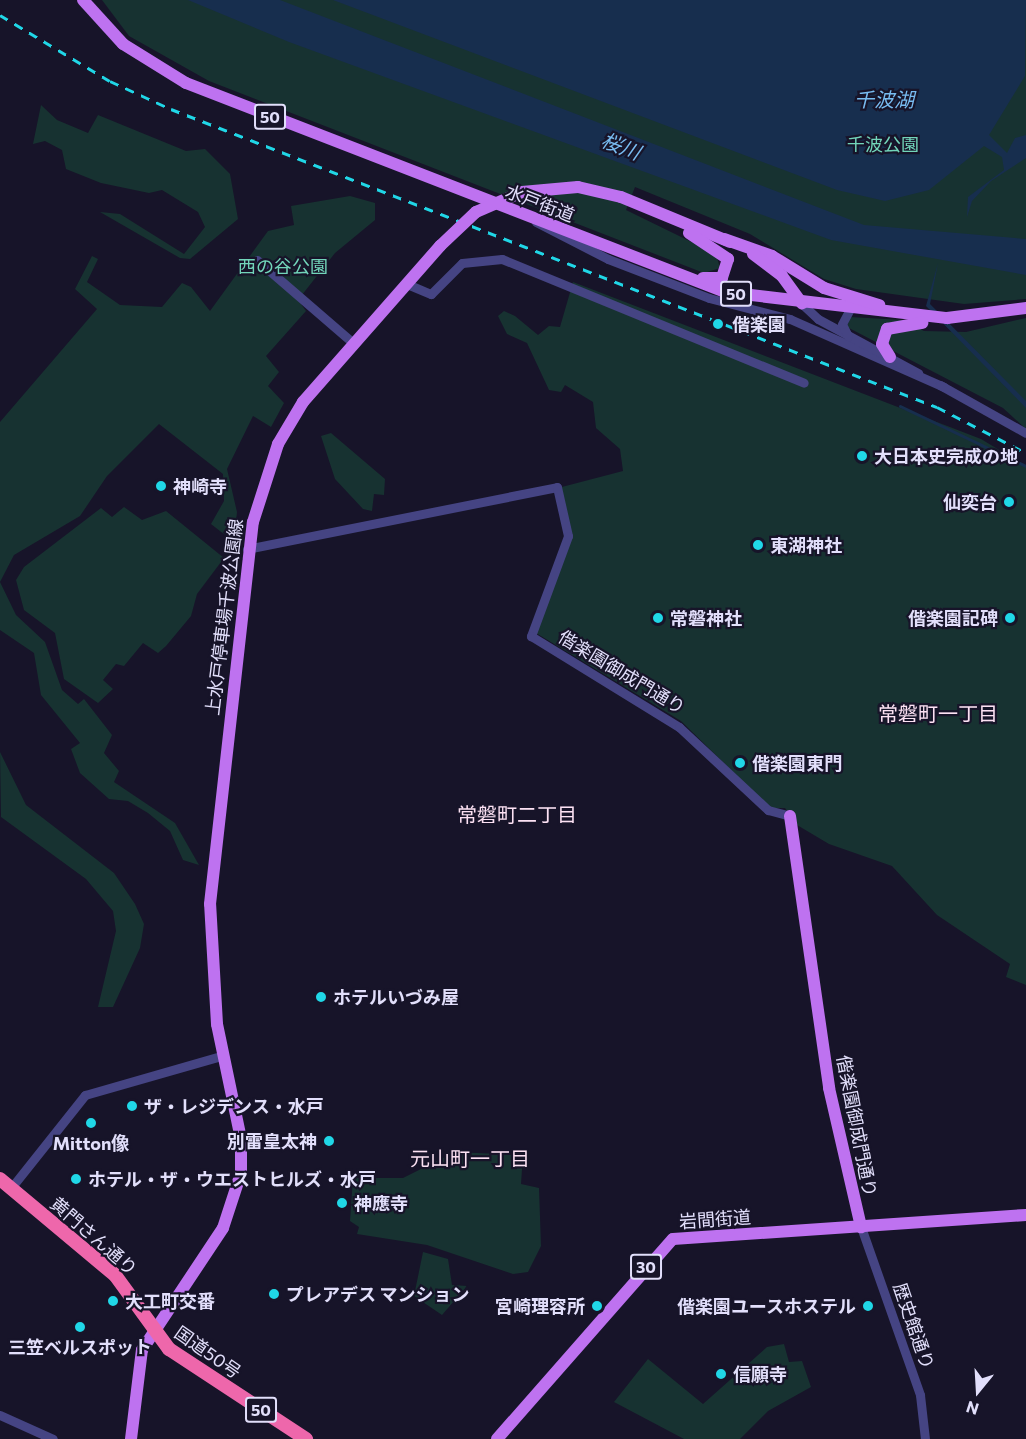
<!DOCTYPE html>
<html>
<head>
<meta charset="utf-8">
<style>
  body { margin:0 }
  #map { position:relative; width:1026px; height:1439px; overflow:hidden; background:#171429; font-family:Commissioner,"Noto Sans JP",sans-serif }
  div>[style] { position:absolute }
  [style*='--x'] { left:calc(var(--x)*1px); top:calc(var(--y)*1px); width:calc(var(--w)*1px); rotate:calc(var(--a)*1deg) }
  .green>* { inset:0; background:#173231 }
  .water>* { inset:0; background:#172e4e }
  .stream>* { height:3px; margin:-1.5px; padding:0 1.5px; transform-origin:1.5px; border-radius:1.5px; background:#172e4e }
  .minor>* { height:9px; margin:-4.5px; padding:0 4.5px; transform-origin:4.5px; border-radius:4.5px; background:#454483 }
  .major>* { height:12px; margin:-6px; padding:0 6px; transform-origin:6px; border-radius:6px; background:#be72f0 }
  .highway>* { height:14px; margin:-7px; padding:0 7px; transform-origin:7px; border-radius:7px; background:#ee67ab }
  .rail>* { height:3px; margin-top:-1.5px; transform-origin:0; background:repeating-linear-gradient(90deg,#20d7e7 0 9px,transparent 0 17px) }
  .major-bridge>* { height:12px; margin:-6px; padding:0 6px; transform-origin:6px; border-radius:6px; background:#be72f0 }
  .dots>* { width:16px; height:16px; translate:-50% -50%; box-sizing:border-box; border:3px solid #171429; border-radius:50% }
  span { translate:-50% -50%; white-space:nowrap; text-align:center; line-height:1.15; -webkit-text-stroke:4.5px #171429; paint-order:stroke }
  .shield-label span { padding:2px 4px; background:#171429; border:2px solid; border-radius:4px; -webkit-text-stroke-width:0 }
  .shield-label { font-size:16px; color:#e2dffb; font-weight:700 }
  .park-label { font-size:18px; color:#72d5ba }
  .street-label { font-size:18px; color:#e2dffb }
  .poi-label { font-size:18px; color:#e2dffb; font-weight:700 }
  .left { translate:0 -50%; text-align:left }
  .right { translate:-100% -50%; text-align:right }
  .water-label { font-size:20px; color:#78bbf0; font-style:italic }
  .neighbourhood-label { font-size:20px; color:#fce1f3 }
  .north { position:absolute; left:948px; top:1361px; width:60px; height:60px; -webkit-text-stroke:4px #171429; paint-order:stroke; rotate:198deg; font-size:16px; font-weight:700; line-height:24px; text-align:center; color:#e2dffb }
  .north::after { content:''; display:block; margin:auto; width:21px; height:27px; background:#e2dffb; clip-path:polygon(50% 0,100% 100%,50% 72%,0 100%) }
</style>
</head>
<body>
<div id="map">
  <div class="green">
    <i style="clip-path:polygon(102px 0,1026px 0,1026px 299px,964px 304px,856px 289px,824px 279px,750px 234px,635px 187px,626px 210px,716px 254px,720px 268px,704px 273px,209px 81px,129px 36px)"></i>
    <i style="clip-path:polygon(41px 105px,57px 120px,88px 133px,98px 115px,186px 151px,205px 149px,230px 174px,238px 219px,190px 259px,180px 258px,100px 212px,120px 214px,184px 254px,205px 227px,198px 212px,162px 190px,149px 193px,101px 183px,66px 169px,62px 150px,45px 141px,33px 144px)"></i>
    <i style="clip-path:polygon(350px 196px,375px 203px,375px 220px,335px 253px,298px 300px,306px 311px,266px 356px,279px 372px,268px 386px,284px 403px,271px 427px,253px 416px,227px 469px,237px 512px,234px 542px,211px 524px,224px 501px,223px 474px,159px 424px,107px 476px,80px 516px,14px 555px,0 582px,16px 615px,45px 642px,62px 690px,78px 704px,84px 699px,112px 735px,104px 753px,119px 771px,114px 782px,175px 823px,199px 865px,183px 860px,170px 831px,148px 813px,128px 801px,109px 799px,80px 773px,71px 749px,80px 743px,41px 695px,34px 653px,0 630px,0 422px,97px 309px,75px 289px,92px 256px,98px 259px,87px 282px,120px 305px,162px 307px,182px 283px,191px 287px,210px 311px,268px 231px,294px 225px,291px 206px)"></i>
    <i style="clip-path:polygon(573px 282px,981px 439px,1026px 466px,1026px 985px,1006px 977px,1010px 964px,937px 915px,892px 866px,829px 844px,797px 825px,785px 808px,770px 808px,681px 721px,536px 633px,569px 536px,558px 488px,623px 471px,620px 449px,596px 428px,593px 402px,565px 385px,561px 392px,549px 390px,527px 343px,507px 334px,498px 316px,504px 311px,515px 316px,538px 335px,549px 326px,560px 327px)"></i>
    <i style="clip-path:polygon(850px 317px,903px 320px,924px 331px,966px 332px,1026px 318px,1026px 429px,1003px 408px,847px 327px)"></i>
    <i style="clip-path:polygon(331px 433px,385px 479px,384px 495px,374px 494px,372px 511px,363px 509px,335px 479px,321px 436px)"></i>
    <i style="clip-path:polygon(124px 507px,142px 520px,166px 511px,224px 558px,197px 594px,191px 616px,166px 646px,158px 653px,143px 643px,124px 666px,116px 664px,103px 680px,113px 689px,98px 703px,64px 679px,55px 633px,24px 610px,16px 580px,24px 567px,101px 508px,112px 517px)"></i>
    <i style="clip-path:polygon(0 752px,26px 805px,114px 873px,135px 904px,144px 924px,140px 948px,113px 1007px,98px 1007px,116px 931px,113px 911px,86px 879px,1px 817px)"></i>
    <i style="clip-path:polygon(455px 1152px,523px 1155px,521px 1184px,539px 1188px,541px 1246px,528px 1272px,513px 1274px,427px 1245px,357px 1234px,359px 1227px,350px 1221px,353px 1178px,403px 1178px)"></i>
    <i style="clip-path:polygon(423px 1252px,448px 1259px,452px 1285px,467px 1286px,442px 1315px,414px 1296px)"></i>
    <i style="clip-path:polygon(784px 1344px,789px 1362px,802px 1361px,811px 1387px,768px 1411px,740px 1439px,684px 1439px,614px 1402px,648px 1359px,703px 1404px,767px 1347px)"></i>
  </div>
  <div class="water">
    <i style="clip-path:polygon(188px 0,280px 0,864px 225px,1026px 239px,1026px 275px,831px 240px,289px 42px)"></i>
    <i style="clip-path:polygon(333px 0,1026px 0,1025px 76px,989px 135px,1007px 153px,1015px 138px,1026px 135px,1026px 158px,991px 181px,972px 201px,967px 217px,968px 197px,1004px 170px,1002px 157px,984px 146px,929px 190px,885px 201px,837px 190px)"></i>
    <i style="clip-path:polygon(938px 263px,930px 304px,1026px 401px,1026px 408px,926px 306px)"></i>
  </div>
  <div class="stream">
    <i style="--x:900;--y:406;--w:140;--a:25.5"></i>
  </div>
  <div class="minor">
    <i style="--x:536;--y:222;--w:81;--a:27.2"></i>
    <i style="--x:608;--y:259;--w:108;--a:21.1"></i>
    <i style="--x:709;--y:298;--w:84;--a:14.5"></i>
    <i style="--x:790;--y:319;--w:168;--a:23.8"></i>
    <i style="--x:257;--y:260;--w:127;--a:40.8"></i>
    <i style="--x:407;--y:284;--w:26;--a:23"></i>
    <i style="--x:431;--y:294;--w:44;--a:-45"></i>
    <i style="--x:462;--y:263;--w:40;--a:-5.7"></i>
    <i style="--x:502;--y:259;--w:326;--a:22.3"></i>
    <i style="--x:802;--y:304;--w:22;--a:43"></i>
    <i style="--x:818;--y:319;--w:114;--a:28.4"></i>
    <i style="--x:848;--y:336;--w:13;--a:-117"></i>
    <i style="--x:842;--y:324;--w:17;--a:-62"></i>
    <i style="--x:940;--y:385;--w:98;--a:29.2"></i>
    <i style="--x:247;--y:549;--w:316;--a:-11.3"></i>
    <i style="--x:557;--y:487;--w:50;--a:77.3"></i>
    <i style="--x:568;--y:536;--w:107;--a:110.3"></i>
    <i style="--x:531;--y:636;--w:174;--a:31.6"></i>
    <i style="--x:679;--y:727;--w:122;--a:43"></i>
    <i style="--x:768;--y:810;--w:23;--a:15"></i>
    <i style="--x:11;--y:1188;--w:119;--a:-51.5"></i>
    <i style="--x:85;--y:1095;--w:141;--a:-16"></i>
    <i style="--x:861;--y:1227;--w:178;--a:70.6"></i>
    <i style="--x:920;--y:1395;--w:44;--a:83.5"></i>
    <i style="--x:0;--y:1415;--w:58;--a:24.4"></i>
  </div>
  <div class="major">
    <i style="--x:83;--y:0;--w:59;--a:47.7"></i>
    <i style="--x:123;--y:44;--w:74;--a:31.8"></i>
    <i style="--x:186;--y:83;--w:578;--a:21.19"></i>
    <i style="--x:725;--y:292;--w:224;--a:6.7"></i>
    <i style="--x:947;--y:318;--w:80;--a:-7.2"></i>
    <i style="--x:621;--y:197;--w:118;--a:22.4"></i>
    <i style="--x:689;--y:233;--w:47;--a:33.7"></i>
    <i style="--x:728;--y:259;--w:20;--a:108"></i>
    <i style="--x:722;--y:278;--w:19;--a:180"></i>
    <i style="--x:724;--y:239;--w:51;--a:19.5"></i>
    <i style="--x:772;--y:256;--w:61;--a:31.6"></i>
    <i style="--x:824;--y:288;--w:58;--a:17.2"></i>
    <i style="--x:753;--y:254;--w:36;--a:37"></i>
    <i style="--x:782;--y:276;--w:34;--a:54"></i>
    <i style="--x:890;--y:357;--w:15;--a:-122"></i>
    <i style="--x:882;--y:344;--w:16;--a:-72"></i>
    <i style="--x:887;--y:329;--w:36;--a:-10"></i>
    <i style="--x:790;--y:816;--w:275;--a:81.8"></i>
    <i style="--x:829;--y:1088;--w:143;--a:77"></i>
    <i style="--x:131;--y:1439;--w:90;--a:-83"></i>
    <i style="--x:142;--y:1350;--w:146;--a:-56.4"></i>
    <i style="--x:223;--y:1228;--w:58;--a:-71.9"></i>
    <i style="--x:241;--y:1173;--w:34;--a:-90"></i>
    <i style="--x:241;--y:1139;--w:117;--a:-101.8"></i>
    <i style="--x:217;--y:1024;--w:120;--a:-93.3"></i>
    <i style="--x:210;--y:904;--w:384;--a:-83.6"></i>
    <i style="--x:253;--y:522;--w:82;--a:-72.2"></i>
    <i style="--x:278;--y:444;--w:49;--a:-59.2"></i>
    <i style="--x:303;--y:402;--w:208;--a:-48.7"></i>
    <i style="--x:497;--y:1439;--w:266;--a:-48.7"></i>
    <i style="--x:673;--y:1239;--w:354;--a:-3.9"></i>
  </div>
  <div class="highway">
    <i style="--x:0;--y:1179;--w:150;--a:39.9"></i>
    <i style="--x:115;--y:1275;--w:92;--a:53.9"></i>
    <i style="--x:169;--y:1349;--w:164;--a:33.3"></i>
  </div>
  <div class="rail">
    <i style="--x:0;--y:15;--w:128;--a:31"></i>
    <i style="--x:110;--y:81;--w:67;--a:24.7"></i>
    <i style="--x:171;--y:109;--w:822;--a:21.26"></i>
    <i style="--x:937;--y:407;--w:100;--a:27.3"></i>
  </div>
  <div class="major-bridge">
    <i style="--x:440;--y:246;--w:50;--a:-43.4"></i>
    <i style="--x:476;--y:212;--w:50;--a:-23.5"></i>
    <i style="--x:522;--y:192;--w:56;--a:-5.1"></i>
    <i style="--x:578;--y:187;--w:44;--a:13.1"></i>
  </div>
  <div class="dots">
    <i style="left:718px;top:324px;background:#20d7e7"></i>
    <i style="left:862px;top:456px;background:#20d7e7"></i>
    <i style="left:161px;top:486px;background:#20d7e7"></i>
    <i style="left:1009px;top:502px;background:#20d7e7"></i>
    <i style="left:758px;top:545px;background:#20d7e7"></i>
    <i style="left:658px;top:618px;background:#20d7e7"></i>
    <i style="left:1010px;top:618px;background:#20d7e7"></i>
    <i style="left:740px;top:763px;background:#20d7e7"></i>
    <i style="left:321px;top:997px;background:#20d7e7"></i>
    <i style="left:132px;top:1106px;background:#20d7e7"></i>
    <i style="left:91px;top:1123px;background:#20d7e7"></i>
    <i style="left:329px;top:1141px;background:#20d7e7"></i>
    <i style="left:76px;top:1179px;background:#20d7e7"></i>
    <i style="left:342px;top:1203px;background:#20d7e7"></i>
    <i style="left:274px;top:1294px;background:#20d7e7"></i>
    <i style="left:113px;top:1301px;background:#20d7e7"></i>
    <i style="left:597px;top:1306px;background:#20d7e7"></i>
    <i style="left:868px;top:1306px;background:#20d7e7"></i>
    <i style="left:80px;top:1327px;background:#20d7e7"></i>
    <i style="left:721px;top:1374px;background:#20d7e7"></i>
  </div>
  <div class="shield-label">
    <span style="left:270px;top:117px">50</span>
    <span style="left:736px;top:294px">50</span>
    <span style="left:646px;top:1267px">30</span>
    <span style="left:261px;top:1410px">50</span>
  </div>
  <div class="park-label">
    <span style="left:883px;top:144px">千波公園</span>
    <span style="left:283px;top:266px">西の谷公園</span>
  </div>
  <div class="street-label">
    <span style="left:540px;top:203px;rotate:21deg">水戸街道</span>
    <span style="left:224px;top:617px;rotate:-83deg">上水戸停車場千波公園線</span>
    <span style="left:622px;top:672px;rotate:31deg">偕楽園御成門通り</span>
    <span style="left:857px;top:1126px;rotate:79deg">偕楽園御成門通り</span>
    <span style="left:715px;top:1219px;rotate:-4deg">岩間街道</span>
    <span style="left:94px;top:1236px;rotate:41deg">黄門さん通り</span>
    <span style="left:914px;top:1326px;rotate:71deg">歴史館通り</span>
    <span style="left:208px;top:1352px;rotate:35deg">国道50号</span>
  </div>
  <div class="poi-label">
    <span class="left" style="left:732px;top:324px">偕楽園</span>
    <span class="left" style="left:874px;top:456px">大日本史完成の地</span>
    <span class="left" style="left:173px;top:486px">神崎寺</span>
    <span class="right" style="left:997px;top:502px">仙奕台</span>
    <span class="left" style="left:770px;top:545px">東湖神社</span>
    <span class="left" style="left:670px;top:618px">常磐神社</span>
    <span class="right" style="left:998px;top:618px">偕楽園記碑</span>
    <span class="left" style="left:752px;top:763px">偕楽園東門</span>
    <span class="left" style="left:333px;top:997px">ホテルいづみ屋</span>
    <span class="left" style="left:144px;top:1106px">ザ・レジデンス・水戸</span>
    <span class="right" style="left:317px;top:1141px">別雷皇太神</span>
    <span style="left:91px;top:1143px">Mitton像</span>
    <span class="left" style="left:88px;top:1179px">ホテル・ザ・ウエストヒルズ・水戸</span>
    <span class="left" style="left:354px;top:1203px">神應寺</span>
    <span class="left" style="left:286px;top:1294px">プレアデス マンション</span>
    <span class="left" style="left:125px;top:1301px">大工町交番</span>
    <span class="right" style="left:585px;top:1306px">宮崎理容所</span>
    <span class="right" style="left:856px;top:1306px">偕楽園ユースホステル</span>
    <span style="left:80px;top:1347px">三笠ベルスポット</span>
    <span class="left" style="left:733px;top:1374px">信願寺</span>
  </div>
  <div class="water-label">
    <span style="left:884px;top:99px">千波湖</span>
    <span style="left:621px;top:146px;rotate:21deg">桜川</span>
  </div>
  <div class="neighbourhood-label">
    <span style="left:938px;top:713px">常磐町一丁目</span>
    <span style="left:517px;top:814px">常磐町二丁目</span>
    <span style="left:470px;top:1158px">元山町一丁目</span>
  </div>
  <div class="north">N</div>
</div>
</body>
</html>
